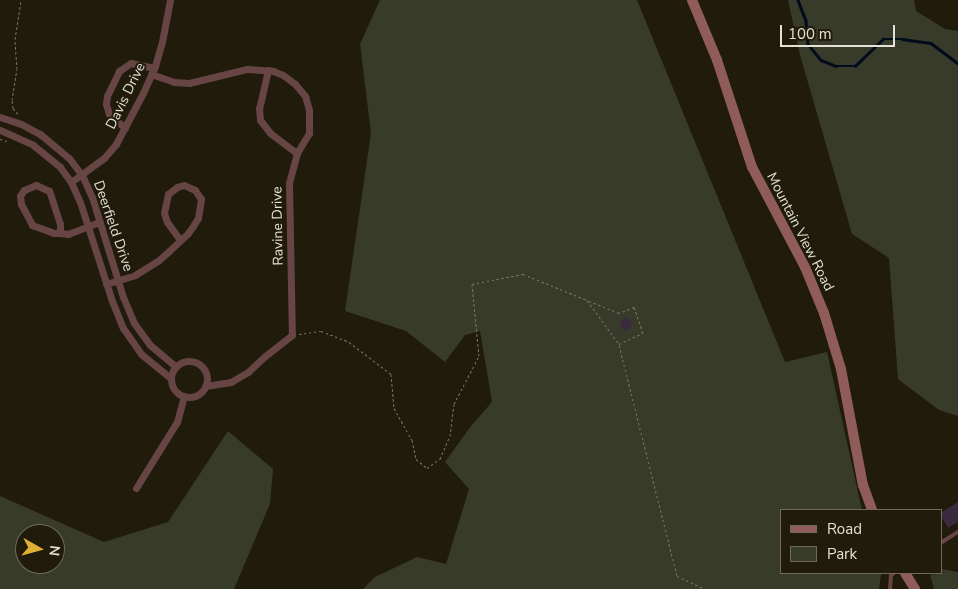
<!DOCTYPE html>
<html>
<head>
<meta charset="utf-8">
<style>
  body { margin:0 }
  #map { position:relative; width:958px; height:589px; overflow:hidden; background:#201b0a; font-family:"Nunito Sans",sans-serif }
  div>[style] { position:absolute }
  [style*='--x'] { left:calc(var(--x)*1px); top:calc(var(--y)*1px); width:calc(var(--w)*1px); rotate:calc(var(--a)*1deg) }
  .green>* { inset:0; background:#383a2a }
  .stream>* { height:2.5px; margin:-1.25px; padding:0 1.25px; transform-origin:1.25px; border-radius:1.25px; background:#000c1c }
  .building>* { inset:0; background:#392a3e }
  .round { border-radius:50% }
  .path>* { height:1px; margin-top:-0.5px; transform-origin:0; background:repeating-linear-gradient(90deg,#787465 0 2.5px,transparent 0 5px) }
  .lane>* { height:4px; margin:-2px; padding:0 2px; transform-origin:2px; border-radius:2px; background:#664544 }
  .street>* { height:7px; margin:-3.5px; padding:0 3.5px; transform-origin:3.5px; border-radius:3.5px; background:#664544 }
  .street>.ring { margin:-3.5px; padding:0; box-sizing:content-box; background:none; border:7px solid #664544; border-radius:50% }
  .secondary>* { height:10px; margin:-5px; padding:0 5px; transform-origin:5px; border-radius:5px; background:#905c5a }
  span { translate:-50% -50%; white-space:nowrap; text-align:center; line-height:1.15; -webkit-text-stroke:4px #201b0a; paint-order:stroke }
  .street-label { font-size:14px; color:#e5e1d6 }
  .legend { position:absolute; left:780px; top:509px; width:162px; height:65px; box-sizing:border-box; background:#201b0a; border:1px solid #6f6a5c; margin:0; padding:6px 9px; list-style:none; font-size:15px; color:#e5e1d6 }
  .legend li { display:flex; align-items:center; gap:10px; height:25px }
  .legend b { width:25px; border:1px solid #6f6a5c }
  .north { position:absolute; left:15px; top:524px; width:50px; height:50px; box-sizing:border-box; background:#201b0a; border:1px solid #6f6a5c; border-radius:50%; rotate:97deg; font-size:14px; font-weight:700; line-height:20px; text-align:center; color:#e5e1d6 }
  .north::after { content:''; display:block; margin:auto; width:18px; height:22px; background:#e0b034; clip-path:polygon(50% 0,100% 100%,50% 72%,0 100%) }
  .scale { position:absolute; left:780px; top:25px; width:115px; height:22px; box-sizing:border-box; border:2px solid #e5e1d6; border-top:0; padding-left:6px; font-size:15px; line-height:18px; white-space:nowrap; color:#e5e1d6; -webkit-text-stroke:4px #201b0a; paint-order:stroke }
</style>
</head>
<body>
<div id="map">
  <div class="green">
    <i style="clip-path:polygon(380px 0,637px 0,785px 362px,827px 352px,862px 510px,782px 510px,782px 573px,884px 573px,881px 575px,879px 589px,363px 589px,375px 577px,417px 557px,446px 564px,469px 489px,445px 462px,471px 426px,492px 402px,480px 331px,465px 335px,445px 362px,406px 331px,345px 311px,371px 133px,360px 44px)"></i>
    <i style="clip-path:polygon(788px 0,914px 0,916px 11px,945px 29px,958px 31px,958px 416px,939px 410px,898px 379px,889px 258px,852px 234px,800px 55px)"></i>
    <i style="clip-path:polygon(evenodd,228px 431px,273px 469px,270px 504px,234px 589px,0 589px,0 496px,104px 542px,168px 522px,228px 431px,25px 534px,55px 534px,55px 564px,25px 564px,25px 534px)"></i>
    <i style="clip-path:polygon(942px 569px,958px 572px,958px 589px,934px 589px,930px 575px,942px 573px)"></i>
  </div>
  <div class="stream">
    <i style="--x:798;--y:0;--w:22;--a:69"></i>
    <i style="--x:806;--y:21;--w:23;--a:85"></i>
    <i style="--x:808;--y:44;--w:21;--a:51"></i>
    <i style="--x:821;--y:60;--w:16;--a:22"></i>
    <i style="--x:836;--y:66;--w:19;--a:0"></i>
    <i style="--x:855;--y:66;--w:39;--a:-44"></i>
    <i style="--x:883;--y:39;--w:19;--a:0"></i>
    <i style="--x:902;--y:39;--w:29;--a:8"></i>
    <i style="--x:931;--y:43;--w:34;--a:37"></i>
  </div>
  <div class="building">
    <i class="round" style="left:620px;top:318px;width:12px;height:12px"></i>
    <i style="clip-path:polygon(958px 502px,958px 522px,948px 528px,942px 518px,942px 512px)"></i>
  </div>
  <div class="path">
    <i style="--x:18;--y:114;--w:8;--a:-130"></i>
    <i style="--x:13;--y:108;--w:8;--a:-97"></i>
    <i style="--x:12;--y:100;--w:31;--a:-81"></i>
    <i style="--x:17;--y:69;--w:30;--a:-94"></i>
    <i style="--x:15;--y:39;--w:39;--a:-81"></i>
    <i style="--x:0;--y:139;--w:7;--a:16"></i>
    <i style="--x:299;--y:334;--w:22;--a:-8"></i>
    <i style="--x:321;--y:331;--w:30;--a:21"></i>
    <i style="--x:349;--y:342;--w:53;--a:37.3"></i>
    <i style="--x:391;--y:374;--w:34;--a:85"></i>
    <i style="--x:394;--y:408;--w:37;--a:61"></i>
    <i style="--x:412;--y:440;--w:19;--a:78"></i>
    <i style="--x:416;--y:459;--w:14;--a:39"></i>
    <i style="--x:427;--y:468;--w:16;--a:-35"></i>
    <i style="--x:440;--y:459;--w:25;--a:-67"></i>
    <i style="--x:450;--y:436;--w:32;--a:-83"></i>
    <i style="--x:454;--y:404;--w:54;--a:-62.5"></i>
    <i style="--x:479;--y:356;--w:72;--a:-95.6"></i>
    <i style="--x:472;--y:284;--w:52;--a:-11.1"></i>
    <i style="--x:523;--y:274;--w:69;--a:22.1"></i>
    <i style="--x:587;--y:300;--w:54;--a:54"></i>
    <i style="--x:619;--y:344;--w:26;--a:-25"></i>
    <i style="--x:643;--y:333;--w:28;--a:-109"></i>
    <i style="--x:634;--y:307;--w:16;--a:158"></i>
    <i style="--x:619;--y:313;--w:35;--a:-158"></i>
    <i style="--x:619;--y:345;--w:238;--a:75.9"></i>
    <i style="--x:677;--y:576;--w:31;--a:25"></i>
  </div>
  <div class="lane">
    <i style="--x:942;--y:542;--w:19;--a:-32"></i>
    <i style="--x:890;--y:589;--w:14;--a:-86"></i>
    <i style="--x:891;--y:575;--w:4;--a:-34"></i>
  </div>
  <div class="street">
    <i style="--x:268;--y:70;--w:39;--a:103"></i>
    <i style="--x:259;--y:108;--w:12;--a:85"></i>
    <i style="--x:260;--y:120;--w:16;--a:52"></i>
    <i style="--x:270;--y:133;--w:34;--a:37"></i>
    <i style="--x:151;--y:74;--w:24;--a:19"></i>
    <i style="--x:174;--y:82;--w:15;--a:4"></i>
    <i style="--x:189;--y:83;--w:60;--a:-13.6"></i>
    <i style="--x:247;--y:69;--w:26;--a:4"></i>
    <i style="--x:273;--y:71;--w:11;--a:22"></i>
    <i style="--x:283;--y:75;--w:15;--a:37"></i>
    <i style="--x:295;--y:84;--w:16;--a:50"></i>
    <i style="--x:305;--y:96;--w:15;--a:74"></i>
    <i style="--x:309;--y:110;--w:23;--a:90"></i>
    <i style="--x:309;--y:133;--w:23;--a:121"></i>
    <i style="--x:297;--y:153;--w:31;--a:105"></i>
    <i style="--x:289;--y:183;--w:152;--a:88.9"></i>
    <i style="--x:292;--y:335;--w:34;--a:142"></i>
    <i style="--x:265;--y:356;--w:23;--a:137"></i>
    <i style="--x:248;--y:372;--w:20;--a:150"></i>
    <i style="--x:231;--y:382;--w:26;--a:171"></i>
    <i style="--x:0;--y:117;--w:22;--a:18"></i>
    <i style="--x:21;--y:124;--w:21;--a:28"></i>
    <i style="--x:40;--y:134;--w:38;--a:40"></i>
    <i style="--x:69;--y:158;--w:21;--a:53"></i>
    <i style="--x:82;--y:175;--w:24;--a:66"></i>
    <i style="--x:92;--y:197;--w:105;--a:72.8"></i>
    <i style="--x:123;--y:297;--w:28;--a:67"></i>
    <i style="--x:134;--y:323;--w:27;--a:54"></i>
    <i style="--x:150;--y:345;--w:34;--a:40"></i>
    <i style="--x:125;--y:128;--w:21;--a:-139"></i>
    <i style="--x:109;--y:114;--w:10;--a:-107"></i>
    <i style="--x:106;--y:104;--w:8;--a:-83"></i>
    <i style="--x:107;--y:96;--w:28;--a:-64"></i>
    <i style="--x:119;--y:71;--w:14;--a:-34"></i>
    <i style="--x:131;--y:63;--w:24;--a:12"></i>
    <i style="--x:0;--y:130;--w:36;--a:24"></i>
    <i style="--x:33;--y:145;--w:35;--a:39"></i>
    <i style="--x:60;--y:167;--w:19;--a:54"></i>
    <i style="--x:71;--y:182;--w:22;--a:66"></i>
    <i style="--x:80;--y:202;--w:104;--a:72.1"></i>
    <i style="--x:112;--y:301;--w:29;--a:68"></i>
    <i style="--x:123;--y:328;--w:32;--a:55"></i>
    <i style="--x:141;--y:354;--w:38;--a:39"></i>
    <i style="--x:71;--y:182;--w:41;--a:-36"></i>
    <i style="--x:104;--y:158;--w:18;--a:-49"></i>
    <i style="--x:116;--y:144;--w:58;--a:-62.1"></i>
    <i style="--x:143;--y:93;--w:30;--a:-66"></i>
    <i style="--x:155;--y:66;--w:25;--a:-74"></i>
    <i style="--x:162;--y:42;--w:43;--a:-79.2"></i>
    <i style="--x:60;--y:233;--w:9;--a:-90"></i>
    <i style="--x:60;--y:224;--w:35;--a:-108"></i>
    <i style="--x:49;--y:191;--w:14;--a:-155"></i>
    <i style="--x:36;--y:185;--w:13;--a:157"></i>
    <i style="--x:24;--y:190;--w:7;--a:124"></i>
    <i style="--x:20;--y:196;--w:8;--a:83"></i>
    <i style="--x:21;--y:204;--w:24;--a:62"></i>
    <i style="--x:32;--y:225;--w:23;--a:20"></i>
    <i style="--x:54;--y:233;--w:6;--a:0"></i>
    <i style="--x:60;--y:233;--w:8;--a:7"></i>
    <i style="--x:68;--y:234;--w:34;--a:-21"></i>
    <i style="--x:106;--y:284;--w:30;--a:-17"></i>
    <i style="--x:135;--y:275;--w:28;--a:-32"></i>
    <i style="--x:159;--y:260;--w:13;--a:-42"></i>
    <i style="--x:169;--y:251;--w:26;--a:-43"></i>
    <i style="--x:188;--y:233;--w:9;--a:-54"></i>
    <i style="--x:193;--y:226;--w:9;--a:-58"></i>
    <i style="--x:198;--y:218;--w:19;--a:-81"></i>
    <i style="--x:201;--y:199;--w:11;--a:-124"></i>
    <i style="--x:195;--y:190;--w:12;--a:-156"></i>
    <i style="--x:184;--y:185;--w:7;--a:164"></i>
    <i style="--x:177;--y:187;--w:11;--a:142"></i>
    <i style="--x:168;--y:194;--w:19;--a:102"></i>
    <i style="--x:164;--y:213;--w:9;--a:72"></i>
    <i style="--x:167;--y:222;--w:22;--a:54"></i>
    <i class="ring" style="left:171px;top:361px;width:29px;height:29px"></i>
    <i style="--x:136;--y:488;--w:78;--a:-58.2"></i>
    <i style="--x:177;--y:422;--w:27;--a:-75"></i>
  </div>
  <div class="secondary">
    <i style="--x:692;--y:0;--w:65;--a:67.4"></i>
    <i style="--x:717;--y:60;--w:113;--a:71.9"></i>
    <i style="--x:752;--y:167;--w:113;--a:62.1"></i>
    <i style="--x:805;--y:267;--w:50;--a:67.6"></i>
    <i style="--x:824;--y:313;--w:59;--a:73.1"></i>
    <i style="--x:841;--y:369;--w:118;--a:79.3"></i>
    <i style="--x:863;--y:485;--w:27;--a:70"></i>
    <i style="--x:905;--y:573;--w:19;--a:58"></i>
  </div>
  <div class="street-label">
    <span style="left:126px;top:96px;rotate:-64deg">Davis Drive</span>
    <span style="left:113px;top:226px;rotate:71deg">Deerfield Drive</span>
    <span style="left:278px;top:226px;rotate:-91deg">Ravine Drive</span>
    <span style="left:800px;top:232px;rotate:63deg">Mountain View Road</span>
  </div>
  <ul class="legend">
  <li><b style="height:6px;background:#905c5a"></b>Road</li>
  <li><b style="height:14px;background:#383a2a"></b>Park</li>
  </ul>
  <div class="north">N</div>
  <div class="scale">100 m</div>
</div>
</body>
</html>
